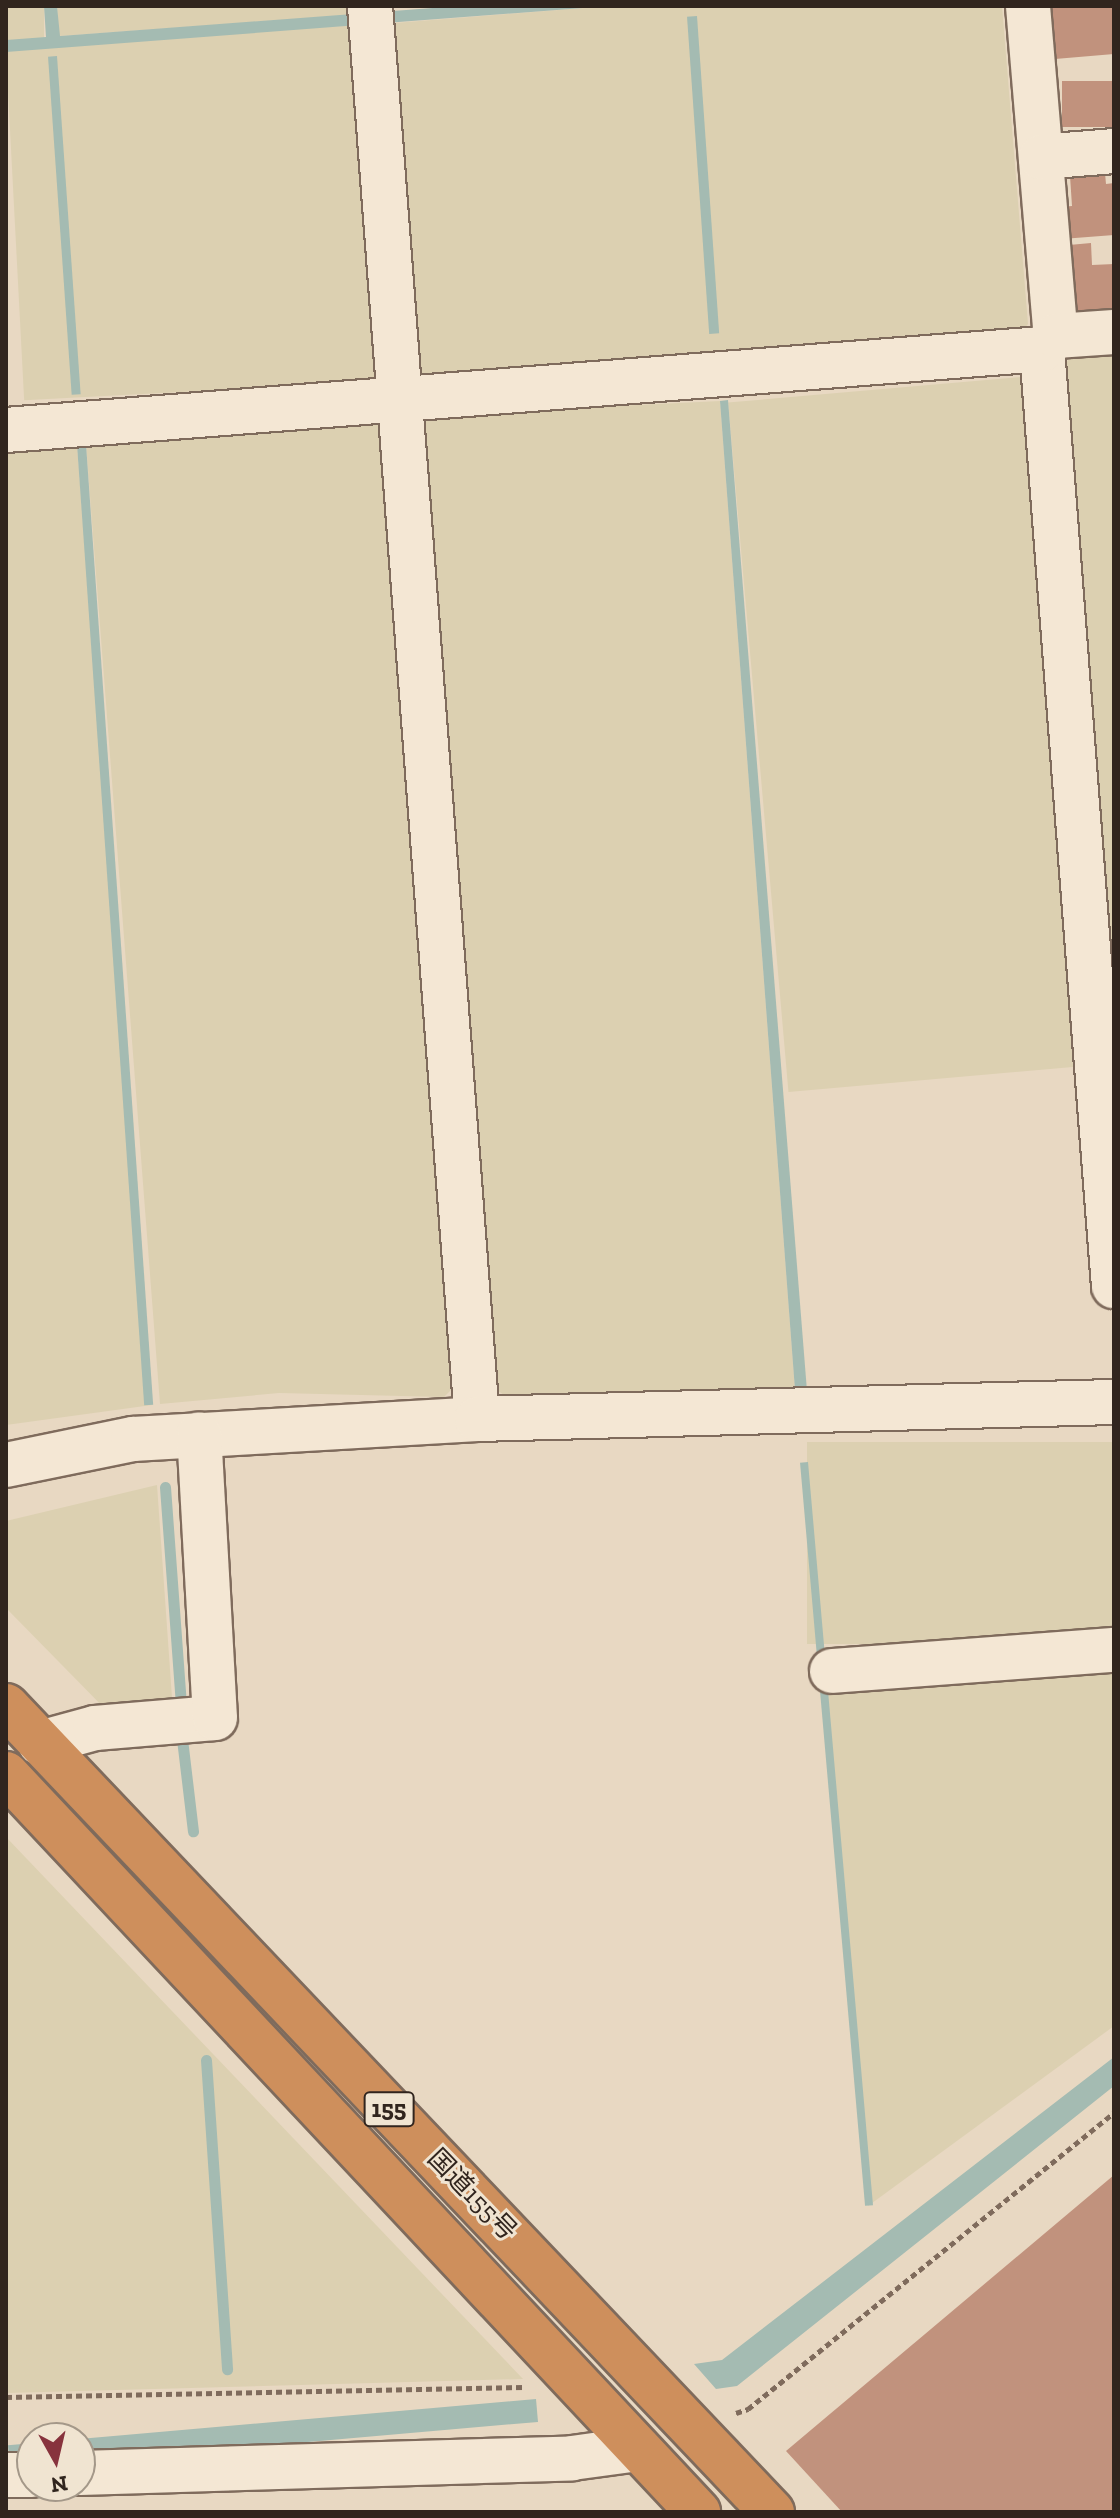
<!DOCTYPE html>
<html>
<head>
<meta charset="utf-8">
<style>
  body { margin:0 }
  #map { position:relative; width:1120px; height:2518px; overflow:hidden; background:#e8d8c2; font-family:"Zilla Slab","Noto Sans JP",serif }
  div>[style] { position:absolute }
  [style*='--x'] { left:calc(var(--x)*1px); top:calc(var(--y)*1px); width:calc(var(--w)*1px); rotate:calc(var(--a)*1deg) }
  .farmland>* { inset:0; background:#dcd0b1; transform-origin:0 0 }
  .water>* { inset:0; background:#a4bbb2; transform-origin:0 0 }
  .stream>* { height:11px; margin:-5.5px; padding:0 5.5px; transform-origin:5.5px; border-radius:5.5px; background:#a4bbb2 }
  .building>* { inset:0; background:#c1927d; transform-origin:0 0 }
  .path>* { height:5px; margin-top:-2.5px; transform-origin:0; background:repeating-linear-gradient(90deg,#7f6b5c 0 6px,transparent 0 10px) }
  .roads { filter:drop-shadow(2px 0 #7f6b5c) drop-shadow(-2px 0 #7f6b5c) drop-shadow(0 2px #7f6b5c) drop-shadow(0 -2px #7f6b5c) }
  .minor>* { height:44px; margin:-22px; padding:0 22px; transform-origin:22px; border-radius:22px; background:#f4e7d4 }
  .highway>* { height:44px; margin:-22px; padding:0 22px; transform-origin:22px; border-radius:22px; background:#ce8f5c }
  span { translate:-50% -50%; white-space:nowrap; text-align:center; line-height:1.15; -webkit-text-stroke:6px #f0e4d1; paint-order:stroke }
  .shield-label span { padding:2px 6px; background:#f0e4d1; border:2px solid; border-radius:6px; -webkit-text-stroke-width:0 }
  .shield-label { font-size:24px; color:#31251e; font-weight:700 }
  .street-label { font-size:26px; color:#31251e }
  .frame { position:absolute; inset:0; border:8px solid #31251e; pointer-events:none }
  .north { position:absolute; left:16px; top:2422px; width:80px; height:80px; box-sizing:border-box; background:#f0e4d1; border:2px solid #a49889; border-radius:50%; rotate:172deg; font-size:22px; font-weight:700; line-height:32px; text-align:center; color:#31251e }
  .north::after { content:''; display:block; margin:auto; width:28px; height:36px; background:#87333d; clip-path:polygon(50% 0,100% 100%,50% 72%,0 100%) }
</style>
</head>
<body>
<div id="map">
  <div class="farmland">
    <i style="left:6px;top:6px;width:38px;height:34px"></i>
    <i style="clip-path:polygon(57px 6px,366px 6px,367px 14px,59px 36px)"></i>
    <i style="clip-path:polygon(609px 6px,1002px 6px,1028px 324px,1017px 338px,424px 380px,408px 366px,382px 24px)"></i>
    <i style="left:363px;top:25px;width:357px;height:358px;rotate:87deg"></i>
    <i style="clip-path:polygon(1114px 354px,1114px 1158px,1053px 382px,1069px 359px)"></i>
    <i style="left:1032px;top:376px;width:692px;height:305px;rotate:85deg"></i>
    <i style="clip-path:polygon(720px 401px,795px 1390px,510px 1399px,485px 1382px,412px 437px,430px 415px)"></i>
    <i style="clip-path:polygon(378px 421px,395px 434px,463px 1378px,444px 1397px,279px 1393px,160px 1404px,86px 444px)"></i>
    <i style="clip-path:polygon(77px 445px,152px 1405px,6px 1425px,6px 449px)"></i>
    <i style="left:1114px;top:1442px;width:202px;height:307px;rotate:90deg"></i>
    <i style="clip-path:polygon(157px 1485px,173px 1712px,112px 1716px,6px 1608px,6px 1521px)"></i>
    <i style="clip-path:polygon(1114px 1665px,1114px 2026px,868px 2206px,826px 1687px)"></i>
    <i style="clip-path:polygon(6px 1837px,523px 2379px,6px 2393px)"></i>
  </div>
  <div class="water">
    <i style="clip-path:polygon(44px 6px,57px 6px,60px 36px,459px 6px,609px 6px,6px 52px,6px 40px,46px 37px)"></i>
    <i style="left:697px;top:16px;width:318px;height:10px;rotate:86deg"></i>
    <i style="left:57px;top:56px;width:339px;height:9px;rotate:86deg"></i>
    <i style="clip-path:polygon(728px 400px,807px 1391px,795px 1390px,720px 401px)"></i>
    <i style="left:86px;top:444px;width:963px;height:9px;rotate:86deg"></i>
    <i style="left:808px;top:1462px;width:746px;height:8px;rotate:85deg"></i>
    <i style="clip-path:polygon(1114px 2057px,1114px 2086px,737px 2386px,716px 2389px,694px 2364px,722px 2360px)"></i>
    <i style="left:536px;top:2399px;width:23px;height:530px;rotate:85deg"></i>
  </div>
  <div class="stream">
    <i style="--x:165;--y:1487;--w:221;--a:85.8"></i>
    <i style="--x:182;--y:1739;--w:93;--a:83.2"></i>
    <i style="--x:206;--y:2060;--w:310;--a:86.1"></i>
  </div>
  <div class="building">
    <i style="clip-path:polygon(1051px 6px,1114px 6px,1114px 54px,1055px 59px)"></i>
    <i style="left:1114px;top:81px;width:46px;height:52px;rotate:90deg"></i>
    <i style="clip-path:polygon(1105px 173px,1106px 184px,1114px 183px,1114px 235px,1062px 239px,1060px 207px,1072px 206px,1070px 176px)"></i>
    <i style="clip-path:polygon(1091px 243px,1092px 265px,1114px 264px,1114px 310px,1075px 313px,1069px 245px)"></i>
    <i style="clip-path:polygon(1114px 2175px,1114px 2512px,842px 2512px,786px 2451px)"></i>
  </div>
  <div class="path">
    <i style="--x:6;--y:2397;--w:519;--a:-1.1"></i>
    <i style="--x:736;--y:2413;--w:13;--a:-18"></i>
    <i style="--x:748;--y:2409;--w:471;--a:-39"></i>
  </div>
  <div class="roads">
    <div class="minor">
      <i style="--x:370;--y:6;--w:1417;--a:85.67"></i>
      <i style="--x:1028;--y:6;--w:331;--a:85.2"></i>
      <i style="--x:1041;--y:157;--w:73;--a:-4.7"></i>
      <i style="--x:1042;--y:349;--w:940;--a:85.61"></i>
      <i style="--x:6;--y:430;--w:1039;--a:-4.47"></i>
      <i style="--x:1042;--y:349;--w:19;--a:-43"></i>
      <i style="--x:1056;--y:336;--w:58;--a:-3.9"></i>
      <i style="--x:6;--y:1465;--w:130;--a:-11.6"></i>
      <i style="--x:133;--y:1439;--w:345;--a:-3.3"></i>
      <i style="--x:477;--y:1419;--w:637;--a:-1.53"></i>
      <i style="--x:832;--y:1671;--w:283;--a:-4.3"></i>
      <i style="--x:40;--y:1743;--w:57;--a:-15.3"></i>
      <i style="--x:95;--y:1728;--w:120;--a:-4.8"></i>
      <i style="--x:215;--y:1718;--w:284;--a:-93.2"></i>
      <i style="--x:80;--y:2473;--w:492;--a:-1.7"></i>
      <i style="--x:572;--y:2458;--w:67;--a:-7.8"></i>
      <i style="--x:6;--y:2475;--w:26;--a:0"></i>
    </div>
    <div class="highway">
      <i style="--x:6;--y:1706;--w:1112;--a:46.46"></i>
      <i style="--x:6;--y:1774;--w:1012;--a:46.84"></i>
    </div>
  </div>
  <div class="shield-label">
    <span style="left:389px;top:2109px">155</span>
  </div>
  <div class="street-label">
    <span style="left:472px;top:2195px;rotate:46deg">国道155号</span>
  </div>
  <div class="frame"></div>
  <div class="north">N</div>
</div>
</body>
</html>
